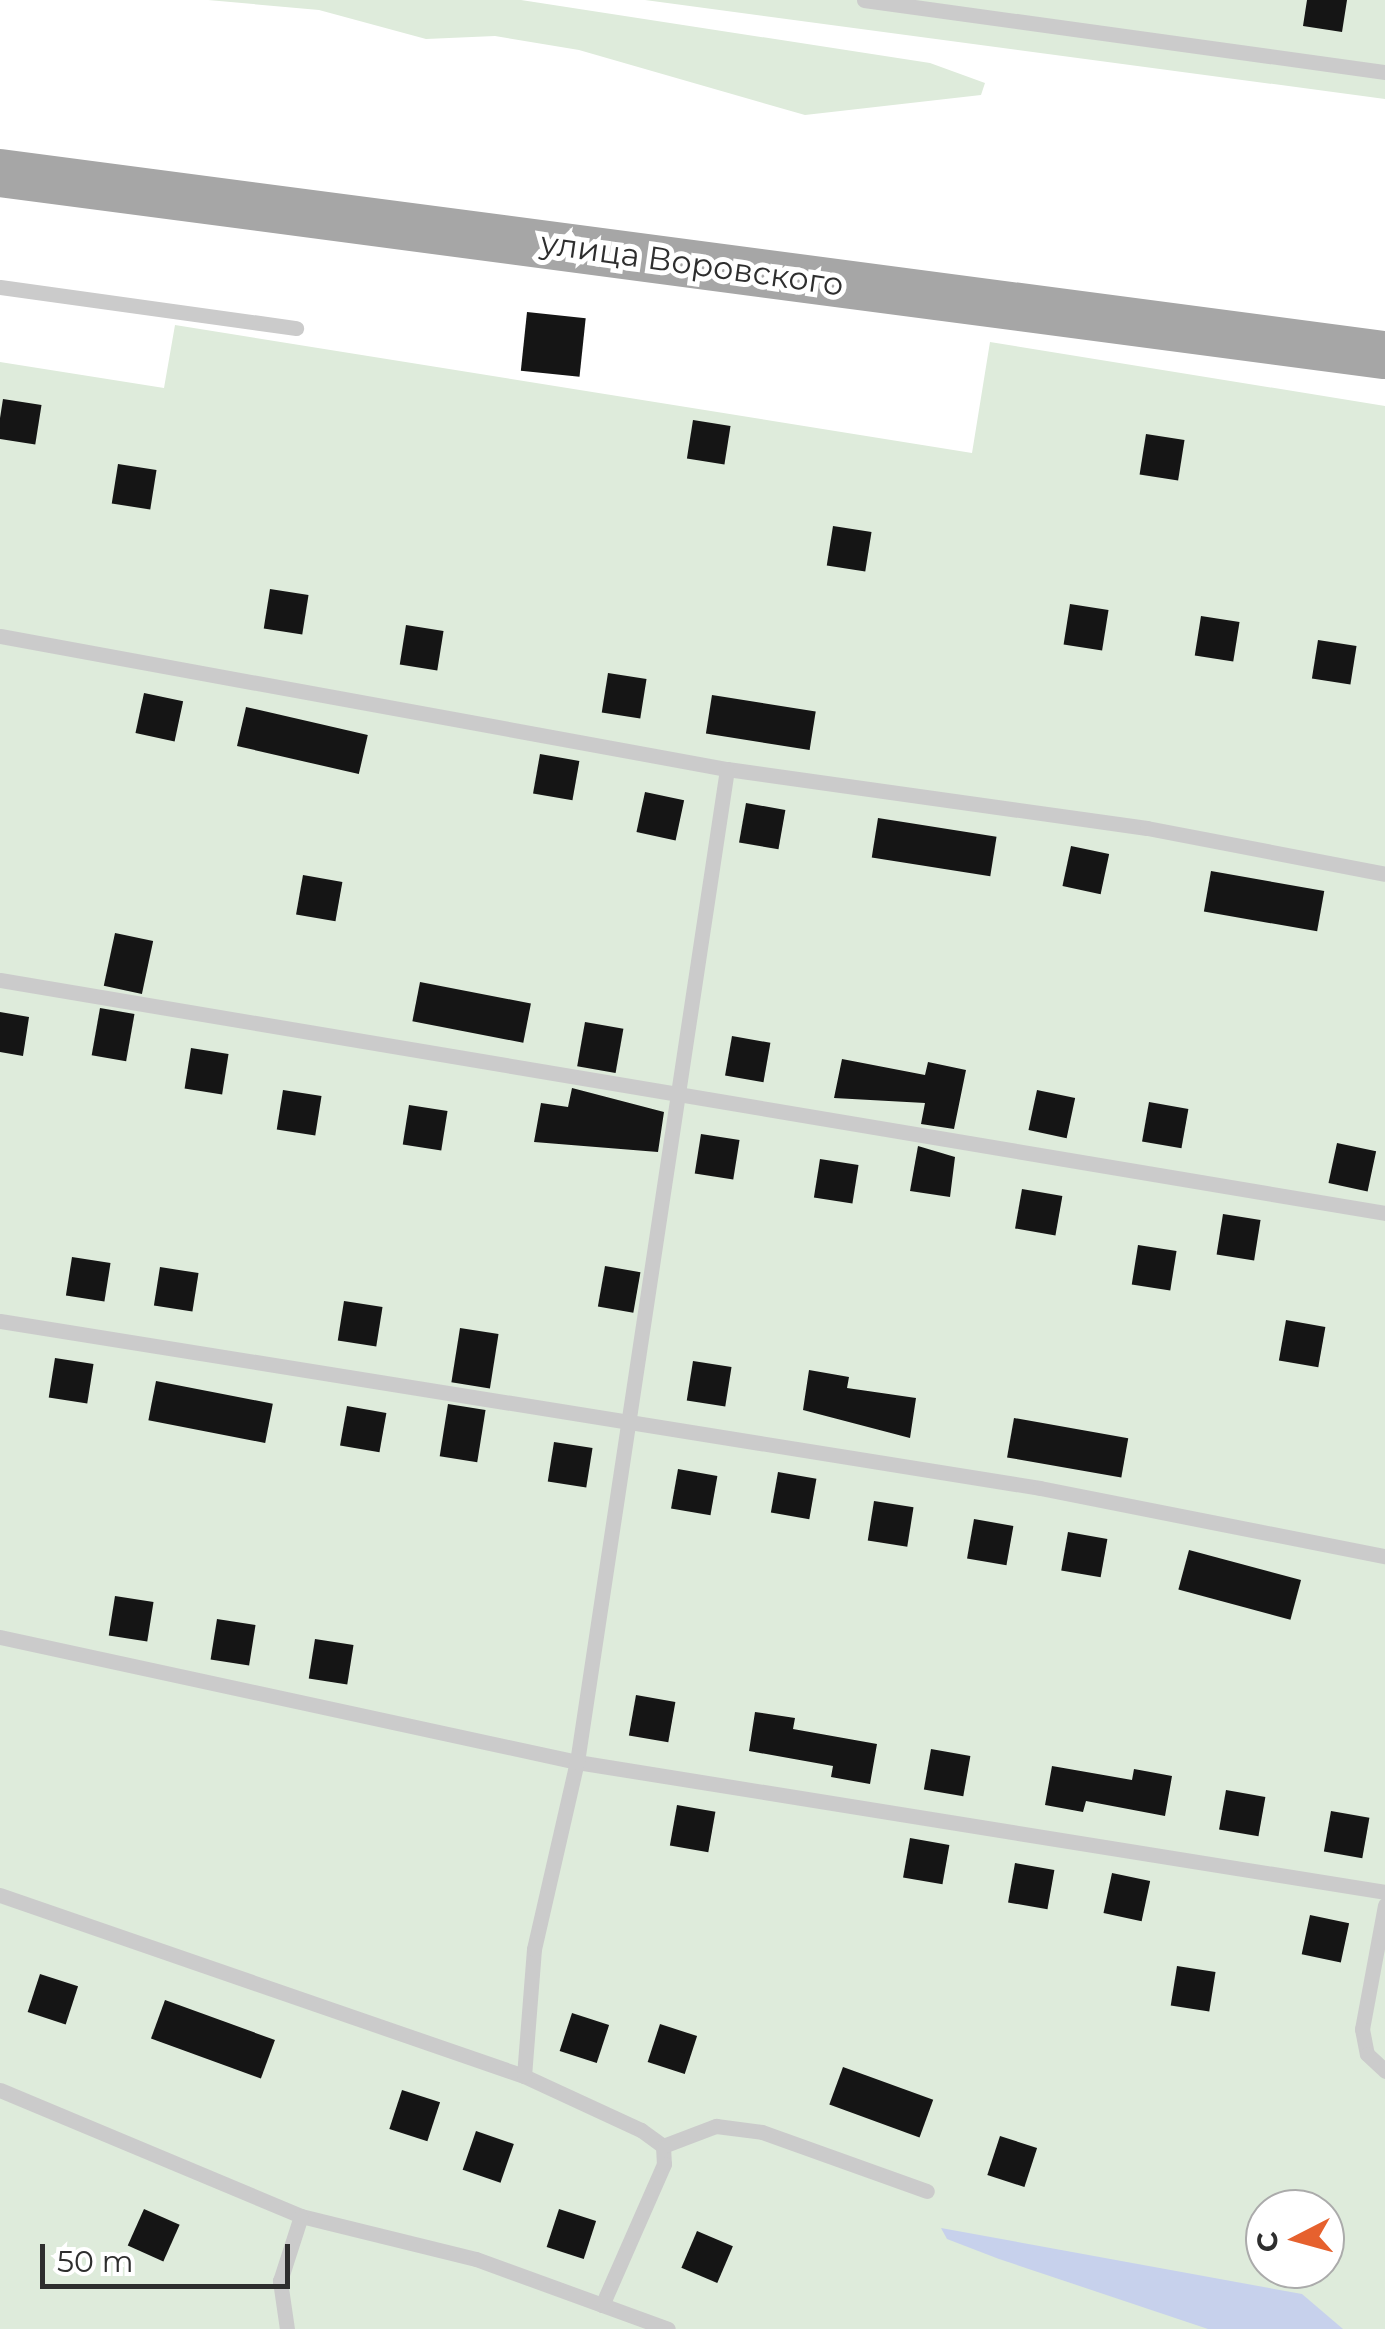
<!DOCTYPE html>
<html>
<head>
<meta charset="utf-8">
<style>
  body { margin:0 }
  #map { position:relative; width:1385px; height:2329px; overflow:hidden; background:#fff; font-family:Montserrat,sans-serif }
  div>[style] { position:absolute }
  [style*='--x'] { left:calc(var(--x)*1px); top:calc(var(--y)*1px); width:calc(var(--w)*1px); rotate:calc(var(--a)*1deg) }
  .green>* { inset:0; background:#deebdb }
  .water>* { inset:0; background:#c7d1ec }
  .building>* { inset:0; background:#151515; transform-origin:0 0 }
  .service>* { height:15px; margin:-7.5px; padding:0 7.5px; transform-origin:7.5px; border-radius:7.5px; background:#cbcbcb }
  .primary>* { height:48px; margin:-24px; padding:0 24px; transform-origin:24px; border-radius:24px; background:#a6a6a6 }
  span { translate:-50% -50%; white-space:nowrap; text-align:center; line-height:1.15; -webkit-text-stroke:10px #fff; paint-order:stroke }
  .street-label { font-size:32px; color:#2e2e2e }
  .north { position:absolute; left:1245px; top:2189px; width:100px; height:100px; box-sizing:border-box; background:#fff; border:2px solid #ababab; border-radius:50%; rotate:264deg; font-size:28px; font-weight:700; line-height:40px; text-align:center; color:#2e2e2e }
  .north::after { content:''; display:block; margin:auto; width:35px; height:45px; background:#e6612e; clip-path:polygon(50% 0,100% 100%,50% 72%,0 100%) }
  .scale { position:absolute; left:40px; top:2244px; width:250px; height:45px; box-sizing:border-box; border:5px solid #2e2e2e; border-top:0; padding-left:12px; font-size:30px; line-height:35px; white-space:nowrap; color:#2e2e2e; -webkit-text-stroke:8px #fff; paint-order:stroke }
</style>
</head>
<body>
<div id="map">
  <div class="green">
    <i style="clip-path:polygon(208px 0,521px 0,930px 63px,985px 83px,981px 95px,805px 115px,579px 50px,495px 36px,426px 39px,319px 10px)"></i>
    <i style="clip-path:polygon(645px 0,1385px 0,1385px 99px)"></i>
    <i style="clip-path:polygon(evenodd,175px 325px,972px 453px,990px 342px,1385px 406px,1385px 2329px,0 2329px,0 362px,164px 388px,175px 325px,1265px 2209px,1325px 2209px,1325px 2269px,1265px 2269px,1265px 2209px)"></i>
  </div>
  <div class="water">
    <i style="clip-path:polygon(941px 2228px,1302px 2294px,1343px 2329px,1208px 2329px,999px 2259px,947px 2239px)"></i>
  </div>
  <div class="building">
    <i style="clip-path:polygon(1307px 0,1347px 0,1342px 32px,1303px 26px)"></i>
    <i style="left:527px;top:312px;width:59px;height:59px;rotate:6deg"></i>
    <i style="left:3px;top:399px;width:39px;height:40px;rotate:9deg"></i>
    <i style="left:693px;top:420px;width:38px;height:39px;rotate:9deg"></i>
    <i style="left:1146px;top:434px;width:39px;height:41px;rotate:9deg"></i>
    <i style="left:118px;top:464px;width:39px;height:40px;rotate:9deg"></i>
    <i style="left:833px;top:526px;width:39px;height:40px;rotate:9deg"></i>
    <i style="left:270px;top:589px;width:39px;height:40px;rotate:9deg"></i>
    <i style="left:1070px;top:604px;width:39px;height:41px;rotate:9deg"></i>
    <i style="left:1201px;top:616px;width:39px;height:40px;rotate:9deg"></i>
    <i style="left:406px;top:625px;width:38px;height:40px;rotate:9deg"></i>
    <i style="left:1318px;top:640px;width:39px;height:39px;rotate:9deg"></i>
    <i style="left:608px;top:673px;width:39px;height:40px;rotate:9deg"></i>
    <i style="left:144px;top:693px;width:40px;height:41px;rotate:12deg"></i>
    <i style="left:712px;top:695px;width:105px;height:39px;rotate:9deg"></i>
    <i style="left:246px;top:707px;width:125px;height:40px;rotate:13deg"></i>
    <i style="left:540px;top:754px;width:40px;height:40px;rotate:10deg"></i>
    <i style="left:645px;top:792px;width:40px;height:41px;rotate:12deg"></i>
    <i style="left:746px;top:803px;width:40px;height:40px;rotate:10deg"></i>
    <i style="left:878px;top:818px;width:120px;height:40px;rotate:9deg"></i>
    <i style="left:1071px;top:846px;width:39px;height:41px;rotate:12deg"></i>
    <i style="left:1211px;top:871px;width:115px;height:41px;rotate:10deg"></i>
    <i style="left:303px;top:875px;width:40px;height:40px;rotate:10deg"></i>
    <i style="left:115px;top:933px;width:39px;height:54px;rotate:12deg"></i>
    <i style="left:420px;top:982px;width:113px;height:40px;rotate:11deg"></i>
    <i style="left:100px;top:1008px;width:35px;height:48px;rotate:10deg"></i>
    <i style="clip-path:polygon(0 1012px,29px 1017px,23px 1056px,0 1052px)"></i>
    <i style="left:585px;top:1022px;width:39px;height:45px;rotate:10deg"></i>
    <i style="left:732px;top:1036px;width:39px;height:40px;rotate:10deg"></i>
    <i style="left:191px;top:1048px;width:38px;height:41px;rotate:9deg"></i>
    <i style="clip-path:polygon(842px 1059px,925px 1075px,928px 1062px,966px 1070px,954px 1129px,921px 1124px,925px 1103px,834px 1098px)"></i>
    <i style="clip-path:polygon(572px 1088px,664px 1112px,658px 1152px,534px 1142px,541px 1103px,568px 1107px)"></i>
    <i style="left:283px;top:1090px;width:39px;height:40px;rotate:9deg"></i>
    <i style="left:1037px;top:1090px;width:39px;height:41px;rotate:12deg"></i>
    <i style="left:1149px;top:1102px;width:40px;height:40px;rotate:10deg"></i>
    <i style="left:409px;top:1105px;width:39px;height:40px;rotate:9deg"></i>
    <i style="left:701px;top:1134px;width:39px;height:40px;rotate:9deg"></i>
    <i style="left:1337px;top:1143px;width:40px;height:41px;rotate:12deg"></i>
    <i style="clip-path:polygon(918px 1146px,955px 1157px,950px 1197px,910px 1191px)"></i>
    <i style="left:820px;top:1159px;width:39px;height:39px;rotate:9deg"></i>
    <i style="left:1022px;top:1189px;width:41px;height:40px;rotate:10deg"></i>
    <i style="left:1223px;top:1214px;width:38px;height:41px;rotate:9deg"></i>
    <i style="left:1138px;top:1245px;width:39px;height:40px;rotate:9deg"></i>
    <i style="left:72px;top:1257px;width:39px;height:39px;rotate:9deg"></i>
    <i style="left:605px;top:1266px;width:36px;height:41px;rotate:10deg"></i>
    <i style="left:160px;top:1267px;width:39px;height:39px;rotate:9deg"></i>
    <i style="left:344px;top:1301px;width:39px;height:40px;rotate:9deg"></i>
    <i style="left:1286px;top:1320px;width:40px;height:41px;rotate:10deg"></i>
    <i style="left:460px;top:1328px;width:39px;height:55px;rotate:9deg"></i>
    <i style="left:55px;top:1358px;width:39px;height:40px;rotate:9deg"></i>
    <i style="left:693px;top:1361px;width:39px;height:40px;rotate:9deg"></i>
    <i style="clip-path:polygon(809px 1370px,849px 1377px,847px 1388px,916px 1398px,910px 1438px,803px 1410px)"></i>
    <i style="left:156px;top:1381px;width:119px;height:40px;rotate:11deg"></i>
    <i style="left:448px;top:1404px;width:38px;height:53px;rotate:9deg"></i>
    <i style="left:347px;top:1406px;width:40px;height:40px;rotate:10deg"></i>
    <i style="left:1014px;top:1418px;width:116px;height:40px;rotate:10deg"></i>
    <i style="left:554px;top:1442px;width:39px;height:40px;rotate:9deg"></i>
    <i style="left:678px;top:1469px;width:40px;height:40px;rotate:10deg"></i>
    <i style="left:778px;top:1472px;width:39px;height:41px;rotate:10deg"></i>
    <i style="left:874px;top:1501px;width:40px;height:40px;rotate:9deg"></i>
    <i style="left:974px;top:1519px;width:40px;height:40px;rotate:10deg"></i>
    <i style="left:1068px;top:1532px;width:40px;height:39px;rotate:10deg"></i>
    <i style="left:1189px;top:1550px;width:116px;height:41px;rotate:15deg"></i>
    <i style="left:115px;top:1596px;width:39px;height:40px;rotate:9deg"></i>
    <i style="left:217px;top:1619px;width:39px;height:41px;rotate:9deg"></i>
    <i style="left:315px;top:1639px;width:39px;height:40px;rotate:9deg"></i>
    <i style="left:636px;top:1695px;width:40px;height:41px;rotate:10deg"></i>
    <i style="clip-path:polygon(755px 1712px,795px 1718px,793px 1729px,877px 1744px,870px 1784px,831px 1777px,833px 1766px,749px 1751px)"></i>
    <i style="left:931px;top:1749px;width:40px;height:41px;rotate:10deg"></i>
    <i style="clip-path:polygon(1052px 1766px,1132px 1780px,1134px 1769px,1172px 1776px,1165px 1816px,1086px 1801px,1083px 1812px,1045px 1805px)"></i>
    <i style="left:1226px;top:1790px;width:40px;height:40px;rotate:10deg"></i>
    <i style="left:677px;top:1805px;width:39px;height:41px;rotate:10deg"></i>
    <i style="left:1331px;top:1811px;width:39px;height:41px;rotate:10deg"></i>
    <i style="left:910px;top:1838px;width:40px;height:40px;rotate:10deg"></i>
    <i style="left:1015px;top:1863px;width:40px;height:40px;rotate:10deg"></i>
    <i style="left:1112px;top:1873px;width:39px;height:41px;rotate:12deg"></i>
    <i style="left:1310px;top:1915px;width:40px;height:40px;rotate:12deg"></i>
    <i style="left:1177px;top:1966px;width:39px;height:40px;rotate:9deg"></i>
    <i style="left:40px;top:1974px;width:40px;height:40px;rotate:18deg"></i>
    <i style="left:165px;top:2000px;width:117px;height:41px;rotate:20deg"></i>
    <i style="left:572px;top:2013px;width:39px;height:40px;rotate:18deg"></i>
    <i style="left:660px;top:2024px;width:39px;height:40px;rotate:18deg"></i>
    <i style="left:843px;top:2067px;width:96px;height:40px;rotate:20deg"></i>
    <i style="left:402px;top:2090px;width:40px;height:41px;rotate:18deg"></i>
    <i style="left:476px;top:2131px;width:40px;height:41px;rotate:19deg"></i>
    <i style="left:1000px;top:2136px;width:39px;height:41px;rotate:18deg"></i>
    <i style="left:144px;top:2209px;width:39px;height:40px;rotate:24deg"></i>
    <i style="left:559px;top:2209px;width:39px;height:40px;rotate:18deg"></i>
    <i style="left:697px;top:2231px;width:39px;height:40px;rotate:23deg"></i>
  </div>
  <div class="service">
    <i style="--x:864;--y:0;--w:526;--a:7.87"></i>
    <i style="--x:0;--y:287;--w:299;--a:7.9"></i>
    <i style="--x:0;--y:636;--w:739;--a:10.37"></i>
    <i style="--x:727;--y:769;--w:424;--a:8"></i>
    <i style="--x:1147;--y:828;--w:242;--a:10.9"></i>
    <i style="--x:0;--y:980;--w:1404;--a:9.55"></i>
    <i style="--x:0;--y:1321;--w:1053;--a:9.12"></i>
    <i style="--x:1040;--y:1488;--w:352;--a:11.2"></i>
    <i style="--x:0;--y:1637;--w:590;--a:12.22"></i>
    <i style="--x:577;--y:1762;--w:818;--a:9.14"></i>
    <i style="--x:0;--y:1895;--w:554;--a:19.06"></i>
    <i style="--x:524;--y:2076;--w:129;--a:24.8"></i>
    <i style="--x:641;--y:2130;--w:27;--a:36"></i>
    <i style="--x:663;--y:2146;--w:18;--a:87"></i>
    <i style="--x:664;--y:2164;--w:154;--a:113.7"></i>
    <i style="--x:1385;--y:1905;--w:126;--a:100.5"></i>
    <i style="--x:1362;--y:2029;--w:25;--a:79"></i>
    <i style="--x:1367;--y:2054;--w:25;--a:43"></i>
    <i style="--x:524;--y:2076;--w:127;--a:-85.5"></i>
    <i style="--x:534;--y:1949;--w:192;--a:-77.1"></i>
    <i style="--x:577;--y:1762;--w:1004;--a:-81.41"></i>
    <i style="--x:0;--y:2090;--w:326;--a:22.7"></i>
    <i style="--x:301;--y:2216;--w:180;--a:13.8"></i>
    <i style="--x:476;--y:2259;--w:204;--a:20"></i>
    <i style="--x:663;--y:2146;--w:57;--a:-20.7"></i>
    <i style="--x:716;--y:2126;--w:46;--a:7.4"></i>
    <i style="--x:762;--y:2132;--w:175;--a:19.7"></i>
    <i style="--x:287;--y:2329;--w:49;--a:-98.3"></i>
    <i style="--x:280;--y:2281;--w:68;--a:-72.1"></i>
  </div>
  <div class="primary">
    <i style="--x:0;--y:173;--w:1397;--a:7.49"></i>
  </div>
  <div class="street-label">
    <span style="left:692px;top:264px;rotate:8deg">улица Воровского</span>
  </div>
  <div class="north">С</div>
  <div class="scale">50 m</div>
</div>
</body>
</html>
